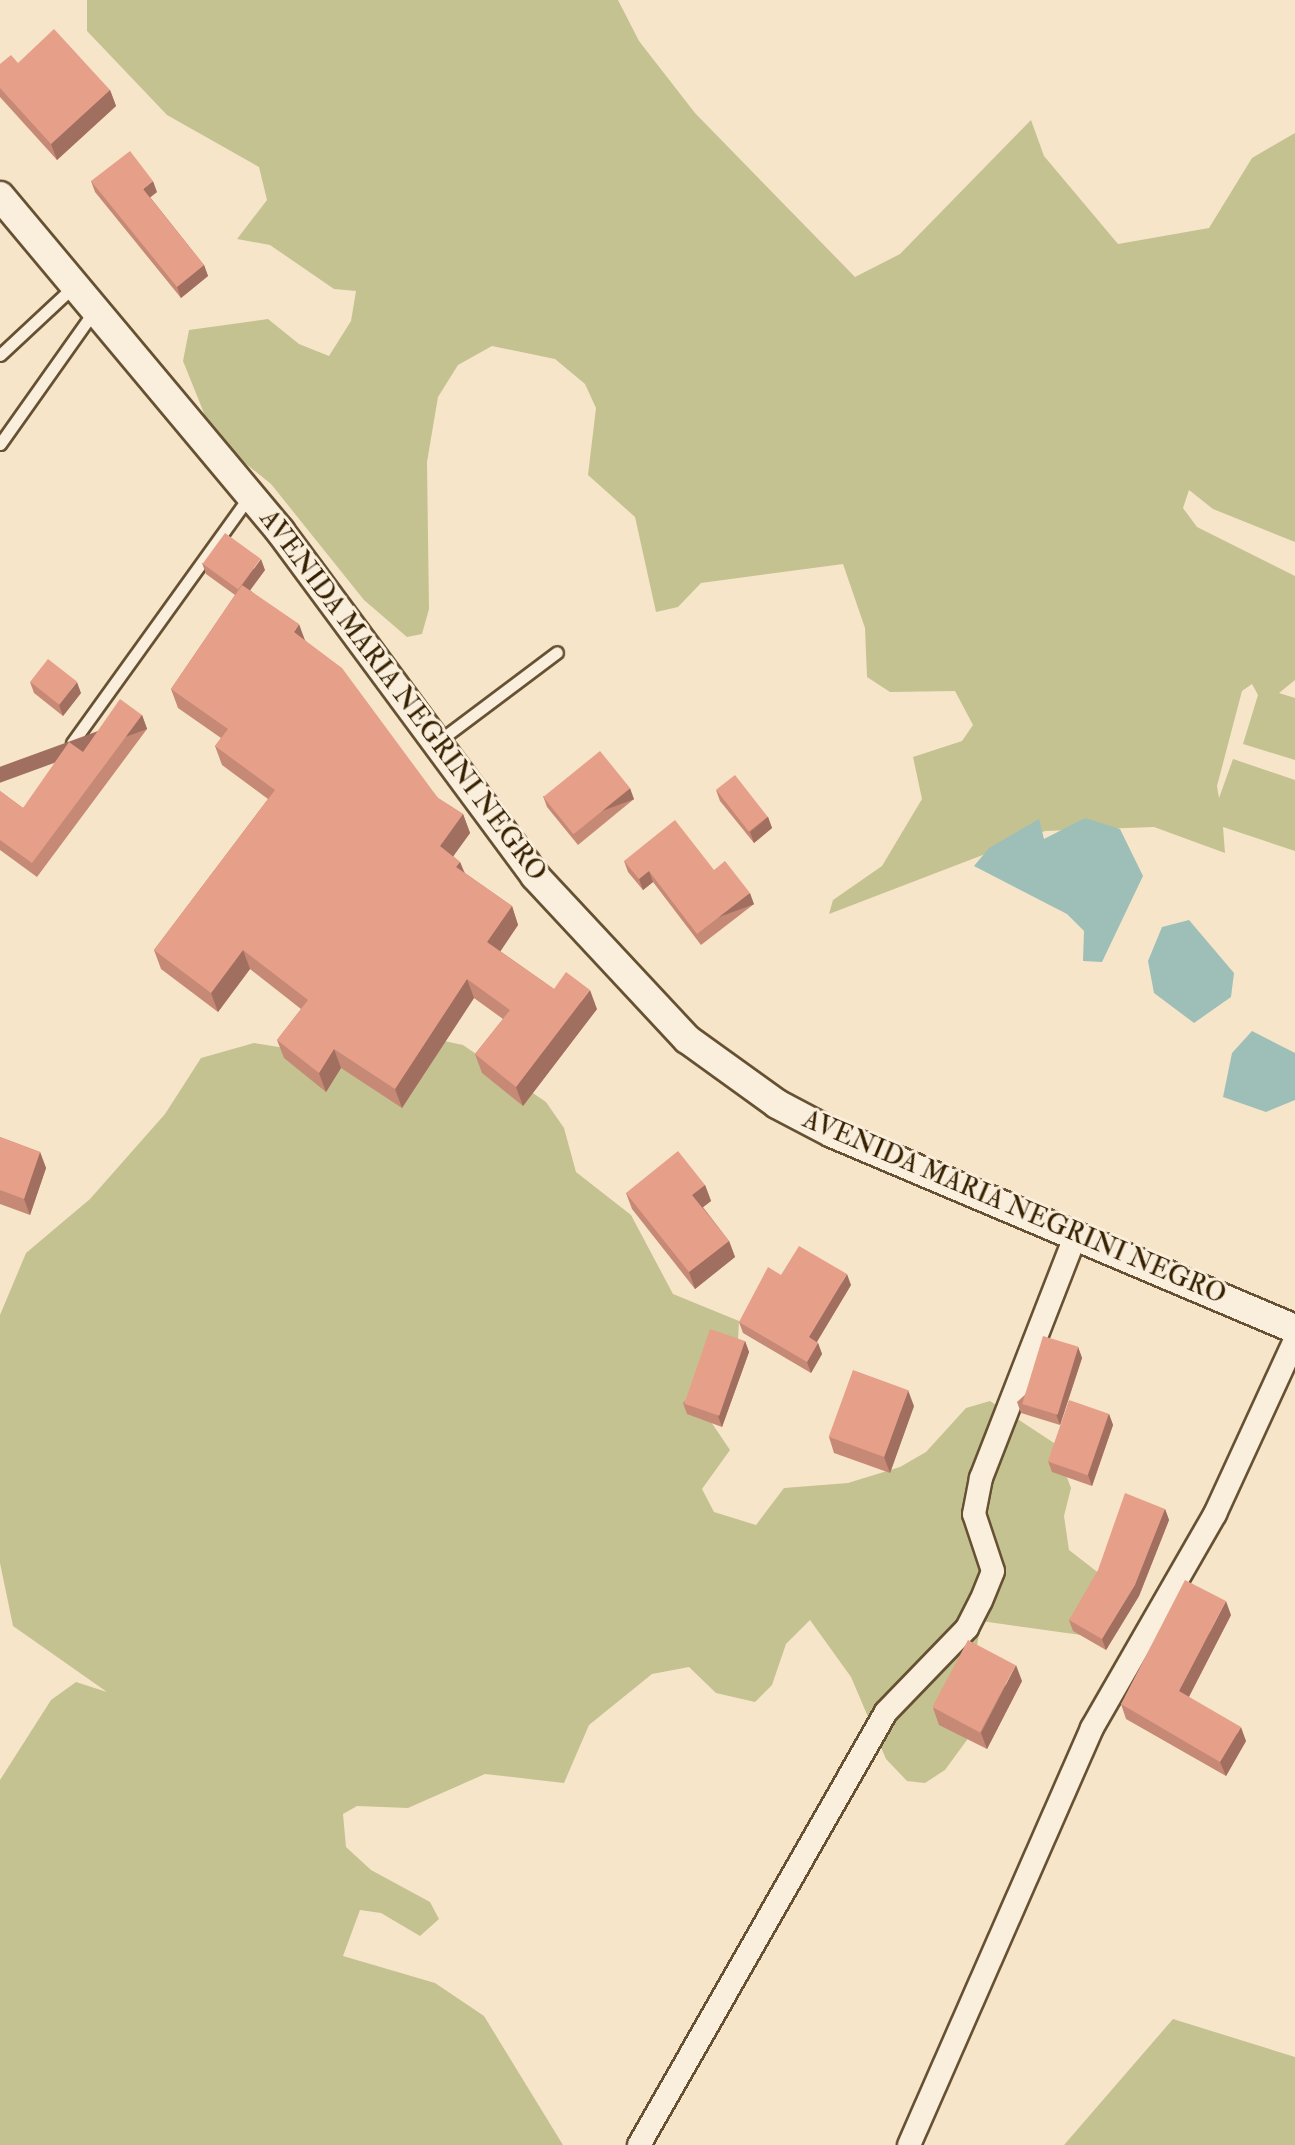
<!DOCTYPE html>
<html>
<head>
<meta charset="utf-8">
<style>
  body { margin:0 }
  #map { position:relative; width:1295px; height:2145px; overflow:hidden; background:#f7e5c9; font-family:"IM FELL Double Pica",serif }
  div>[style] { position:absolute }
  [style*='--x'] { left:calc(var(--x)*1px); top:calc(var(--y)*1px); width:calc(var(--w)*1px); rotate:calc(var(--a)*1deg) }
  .green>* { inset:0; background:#c4c291 }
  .water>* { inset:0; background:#9dbfb8 }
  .roads { filter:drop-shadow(2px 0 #665132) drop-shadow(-2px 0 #665132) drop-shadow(0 2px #665132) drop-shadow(0 -2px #665132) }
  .service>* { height:11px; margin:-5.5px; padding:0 5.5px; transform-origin:5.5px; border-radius:5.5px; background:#faeedc }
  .minor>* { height:22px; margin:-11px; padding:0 11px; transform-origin:11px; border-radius:11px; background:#faeedc }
  .tertiary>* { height:28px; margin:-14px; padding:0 14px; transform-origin:14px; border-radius:14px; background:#faeedc }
  .wall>* { inset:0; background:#c68976 }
  .shaded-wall>* { inset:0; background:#a16f60; transform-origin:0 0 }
  .building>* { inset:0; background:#e69f89; transform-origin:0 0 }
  span { translate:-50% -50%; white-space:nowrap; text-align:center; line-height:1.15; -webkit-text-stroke:6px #faeedc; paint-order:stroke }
  .street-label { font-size:26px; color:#352000 }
</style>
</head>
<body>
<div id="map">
  <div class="green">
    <i style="clip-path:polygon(87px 0,618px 0,639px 41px,695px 113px,855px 277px,900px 254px,1031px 120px,1044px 156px,1118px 244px,1209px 228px,1252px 158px,1295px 133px,1295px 542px,1213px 509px,1189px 490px,1183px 508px,1197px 527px,1295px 576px,1295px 680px,1279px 693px,1295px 698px,1295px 760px,1243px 744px,1258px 695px,1252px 684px,1242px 691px,1217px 786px,1219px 798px,1233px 759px,1295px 780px,1295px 851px,1223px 827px,1225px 853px,1154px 827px,1045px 831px,829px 914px,833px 900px,882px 866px,922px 799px,913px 757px,962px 741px,973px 725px,955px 691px,890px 692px,867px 677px,865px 628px,843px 564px,701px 583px,678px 607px,656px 612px,635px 517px,588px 475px,596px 408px,585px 384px,555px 359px,492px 346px,458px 365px,438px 397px,427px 462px,429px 609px,422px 634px,407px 637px,364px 600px,271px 484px,214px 438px,183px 361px,189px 330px,268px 319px,299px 344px,329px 356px,351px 321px,356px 291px,334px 289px,270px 245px,237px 239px,267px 200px,259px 167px,167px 115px,87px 31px)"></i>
    <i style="clip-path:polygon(407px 1033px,463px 1045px,546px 1102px,564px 1128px,576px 1172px,631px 1215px,673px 1294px,739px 1321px,738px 1341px,701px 1407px,730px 1450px,702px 1489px,714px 1512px,756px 1525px,784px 1488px,848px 1483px,900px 1467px,926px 1452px,966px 1408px,990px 1401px,1054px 1443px,1071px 1488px,1064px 1516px,1069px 1550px,1100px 1574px,1081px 1635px,981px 1621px,977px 1646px,1007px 1685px,945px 1770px,925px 1783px,907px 1781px,886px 1759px,851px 1677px,810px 1620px,786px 1644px,772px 1685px,755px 1702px,716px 1693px,689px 1667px,652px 1674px,589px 1725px,564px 1783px,485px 1774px,408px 1808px,357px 1806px,343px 1814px,346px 1847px,371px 1870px,430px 1902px,439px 1919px,420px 1936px,381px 1913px,360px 1910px,343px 1956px,435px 1983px,484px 2016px,563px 2145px,0 2145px,0 1780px,51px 1700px,76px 1682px,107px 1692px,13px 1626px,0 1563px,0 1315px,26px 1253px,90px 1199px,165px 1114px,201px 1058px,254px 1043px,322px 1054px)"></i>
    <i style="clip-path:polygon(1173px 2019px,1295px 2057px,1295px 2145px,1064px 2145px)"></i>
  </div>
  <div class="water">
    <i style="clip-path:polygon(1085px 818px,1120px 829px,1143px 876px,1102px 962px,1083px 961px,1084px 931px,1067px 914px,974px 866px,989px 848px,1039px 819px,1044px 839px)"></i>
    <i style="clip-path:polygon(1189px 920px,1234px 973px,1231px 997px,1194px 1023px,1154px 993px,1148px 961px,1162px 927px)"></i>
    <i style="clip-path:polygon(1252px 1031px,1295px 1053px,1295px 1100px,1266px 1112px,1223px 1097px,1232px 1053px)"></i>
  </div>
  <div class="roads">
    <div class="service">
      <i style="--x:0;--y:355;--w:103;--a:-43"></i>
      <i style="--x:0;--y:444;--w:164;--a:-54.7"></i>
      <i style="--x:72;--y:743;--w:305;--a:-54.3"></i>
      <i style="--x:436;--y:743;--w:151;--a:-36.9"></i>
    </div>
    <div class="minor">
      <i style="--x:639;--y:2145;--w:498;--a:-60.3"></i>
      <i style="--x:886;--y:1712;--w:117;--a:-46"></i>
      <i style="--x:967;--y:1628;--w:30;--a:-63"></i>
      <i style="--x:981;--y:1601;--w:32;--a:-68"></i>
      <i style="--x:993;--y:1571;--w:60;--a:-108.4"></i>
      <i style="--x:974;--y:1514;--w:37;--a:-79"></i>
      <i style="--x:981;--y:1478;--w:259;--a:-68.7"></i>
      <i style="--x:909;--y:2145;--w:455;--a:-66.3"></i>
      <i style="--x:1092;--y:1728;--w:247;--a:-60.1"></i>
      <i style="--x:1215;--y:1514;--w:192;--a:-65.3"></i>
    </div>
    <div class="tertiary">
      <i style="--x:0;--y:196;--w:437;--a:50.1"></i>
      <i style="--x:280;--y:531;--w:429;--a:53.5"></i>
      <i style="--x:535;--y:876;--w:223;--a:47"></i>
      <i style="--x:687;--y:1039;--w:111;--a:35.8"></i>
      <i style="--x:777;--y:1104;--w:62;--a:27.8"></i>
      <i style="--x:832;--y:1133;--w:503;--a:22.94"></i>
    </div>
  </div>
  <div class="wall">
    <i style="clip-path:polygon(18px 63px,110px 90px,116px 106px,57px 160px,0 97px,0 64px)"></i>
    <i style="clip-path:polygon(91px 181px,157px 192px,150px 197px,204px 265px,208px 276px,181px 298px,95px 192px)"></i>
    <i style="clip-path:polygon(202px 563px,265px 570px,250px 590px,305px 640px,438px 798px,463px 814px,470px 833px,453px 856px,460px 862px,465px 873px,512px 906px,518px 925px,500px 951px,554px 989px,597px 1009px,523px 1106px,482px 1073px,475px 1054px,503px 1019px,474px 998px,402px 1108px,341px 1068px,326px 1092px,284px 1058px,277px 1040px,301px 1009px,250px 969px,218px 1012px,161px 969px,154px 950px,268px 799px,222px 765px,215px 746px,221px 738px,178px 708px,171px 689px,235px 595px,206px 574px)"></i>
    <i style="clip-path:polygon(30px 682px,81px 693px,63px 716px,34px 693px)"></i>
    <i style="clip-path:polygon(142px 715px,147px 729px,37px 877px,0 850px,0 791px,23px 808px,83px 752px)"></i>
    <i style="clip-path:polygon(716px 790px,768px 817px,772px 828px,754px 843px,720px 801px)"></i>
    <i style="clip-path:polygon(543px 796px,634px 799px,578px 845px,547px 807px)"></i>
    <i style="clip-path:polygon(624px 861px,714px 870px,754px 904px,701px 945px,653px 882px,643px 890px,628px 872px)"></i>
    <i style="clip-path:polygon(0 1137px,40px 1152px,46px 1168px,30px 1215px,0 1204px)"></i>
    <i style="clip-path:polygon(705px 1185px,711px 1201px,703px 1207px,729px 1241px,735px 1257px,695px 1289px,632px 1209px,626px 1193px)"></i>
    <i style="clip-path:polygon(781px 1275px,851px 1285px,817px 1342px,818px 1343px,822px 1354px,811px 1373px,743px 1333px,739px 1322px)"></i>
    <i style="clip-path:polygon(745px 1341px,749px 1352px,722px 1427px,687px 1414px,683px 1403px)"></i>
    <i style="clip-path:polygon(1078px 1347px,1082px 1358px,1060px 1425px,1021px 1413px,1017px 1402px)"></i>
    <i style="clip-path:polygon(914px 1406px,890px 1473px,834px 1453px,829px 1437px)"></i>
    <i style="clip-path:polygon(1109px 1414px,1113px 1425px,1092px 1486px,1052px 1472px,1048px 1461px)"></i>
    <i style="clip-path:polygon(1165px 1509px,1169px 1520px,1139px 1596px,1106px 1650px,1073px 1631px,1069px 1620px)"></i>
    <i style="clip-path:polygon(1231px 1615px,1189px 1697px,1246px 1741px,1226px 1776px,1126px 1719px,1121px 1704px)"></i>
    <i style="clip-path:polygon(1022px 1681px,987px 1749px,939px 1725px,933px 1708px)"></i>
  </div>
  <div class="shaded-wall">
    <i style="clip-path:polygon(110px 90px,116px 106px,57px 160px,51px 144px)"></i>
    <i style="clip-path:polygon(153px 181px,157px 192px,147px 200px,143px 189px)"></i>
    <i style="clip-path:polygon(204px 265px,208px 276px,181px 298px,177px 287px)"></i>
    <i style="clip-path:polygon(261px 559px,265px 570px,243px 600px,239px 589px)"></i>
    <i style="clip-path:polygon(299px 624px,306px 643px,294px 632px)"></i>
    <i style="clip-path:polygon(77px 682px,81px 693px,63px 716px,59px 705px)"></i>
    <i style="left:142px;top:715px;width:15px;height:184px;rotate:70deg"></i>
    <i style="left:630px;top:788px;width:12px;height:72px;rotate:70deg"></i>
    <i style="clip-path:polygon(463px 814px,470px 833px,447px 865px,440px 846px)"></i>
    <i style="clip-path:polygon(768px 817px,772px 828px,754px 843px,750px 832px)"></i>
    <i style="clip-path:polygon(460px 862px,467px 881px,456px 867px)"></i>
    <i style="clip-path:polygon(649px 871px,653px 882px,643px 890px,639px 879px)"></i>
    <i style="left:750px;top:893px;width:12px;height:67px;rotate:70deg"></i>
    <i style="clip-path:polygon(512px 906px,518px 925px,494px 961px,487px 942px)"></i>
    <i style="clip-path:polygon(243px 950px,250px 969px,218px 1012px,211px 993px)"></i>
    <i style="clip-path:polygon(467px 979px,474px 998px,402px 1108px,395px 1089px)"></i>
    <i style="clip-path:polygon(590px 990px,597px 1009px,523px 1106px,516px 1087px)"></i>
    <i style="clip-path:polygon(334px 1049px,341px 1068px,326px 1092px,319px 1073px)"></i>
    <i style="clip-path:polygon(40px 1152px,46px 1168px,30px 1215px,24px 1199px)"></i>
    <i style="clip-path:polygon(705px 1185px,711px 1201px,698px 1211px,692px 1195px)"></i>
    <i style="clip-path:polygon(729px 1241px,735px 1257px,695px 1289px,689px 1272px)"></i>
    <i style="clip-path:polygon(847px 1274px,851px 1285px,813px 1348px,809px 1337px)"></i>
    <i style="clip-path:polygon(745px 1341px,749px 1352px,722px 1427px,718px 1416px)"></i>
    <i style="clip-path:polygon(818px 1343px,822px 1354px,811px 1373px,807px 1362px)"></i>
    <i style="clip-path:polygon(1078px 1347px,1082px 1358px,1060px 1425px,1056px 1414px)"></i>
    <i style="clip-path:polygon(908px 1390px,914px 1406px,890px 1473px,884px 1457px)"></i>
    <i style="clip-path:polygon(1109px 1414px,1113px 1425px,1092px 1486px,1088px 1475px)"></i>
    <i style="clip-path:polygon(1165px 1509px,1169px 1520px,1139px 1596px,1106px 1650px,1102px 1639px)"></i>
    <i style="clip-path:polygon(1226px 1601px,1231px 1615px,1184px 1706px,1179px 1691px)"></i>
    <i style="clip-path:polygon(1016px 1665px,1022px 1681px,987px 1749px,981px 1733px)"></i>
    <i style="clip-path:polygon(1241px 1727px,1246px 1741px,1226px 1776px,1220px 1762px)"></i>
  </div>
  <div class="building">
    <i style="clip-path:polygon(54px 29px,110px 90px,51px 144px,0 88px,0 64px,11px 55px,18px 63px)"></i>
    <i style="clip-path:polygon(130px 151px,153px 181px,143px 189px,204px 265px,177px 287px,91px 181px)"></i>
    <i style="left:225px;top:533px;width:44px;height:38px;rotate:36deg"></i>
    <i style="clip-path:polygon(242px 585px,299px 624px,294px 632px,342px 668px,438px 798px,463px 814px,440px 846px,460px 862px,456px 867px,512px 906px,487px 942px,554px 989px,566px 972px,590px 990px,516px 1087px,475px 1054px,510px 1010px,467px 979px,395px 1089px,334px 1049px,319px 1073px,277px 1040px,308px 1000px,243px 950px,211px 993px,154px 950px,275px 790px,215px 746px,228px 729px,171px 689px)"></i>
    <i style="left:48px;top:659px;width:37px;height:29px;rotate:38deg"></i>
    <i style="clip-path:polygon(120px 699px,142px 715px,32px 863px,0 840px,0 791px,23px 808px,69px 742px,83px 752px)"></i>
    <i style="left:600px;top:751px;width:48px;height:73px;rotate:51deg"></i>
    <i style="left:735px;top:775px;width:53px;height:24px;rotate:52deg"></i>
    <i style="clip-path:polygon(675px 820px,714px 870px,725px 861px,750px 893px,697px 934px,649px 871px,639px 879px,624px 861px)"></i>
    <i style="clip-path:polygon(0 1137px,40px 1152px,24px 1199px,0 1190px)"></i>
    <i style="clip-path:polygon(678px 1151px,705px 1185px,692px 1195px,729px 1241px,689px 1272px,626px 1193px)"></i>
    <i style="clip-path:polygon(799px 1246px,847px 1274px,809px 1337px,818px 1343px,807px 1362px,739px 1322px,768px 1267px,781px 1275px)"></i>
    <i style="left:710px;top:1329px;width:37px;height:79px;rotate:19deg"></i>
    <i style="left:1043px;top:1336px;width:37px;height:71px;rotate:17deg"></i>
    <i style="left:853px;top:1370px;width:59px;height:71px;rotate:20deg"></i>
    <i style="left:1069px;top:1400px;width:42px;height:65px;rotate:19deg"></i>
    <i style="clip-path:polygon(1125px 1493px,1165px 1509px,1135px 1585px,1102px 1639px,1069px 1620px,1098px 1570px)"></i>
    <i style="clip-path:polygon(1185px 1580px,1226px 1601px,1179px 1691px,1241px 1727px,1220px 1762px,1121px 1704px)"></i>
    <i style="left:968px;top:1640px;width:54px;height:76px;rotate:28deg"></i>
  </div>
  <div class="street-label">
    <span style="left:402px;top:696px;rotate:53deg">AVENIDA MARIA NEGRINI NEGRO</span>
    <span style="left:1014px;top:1208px;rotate:23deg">AVENIDA MARIA NEGRINI NEGRO</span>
  </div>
</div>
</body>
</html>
